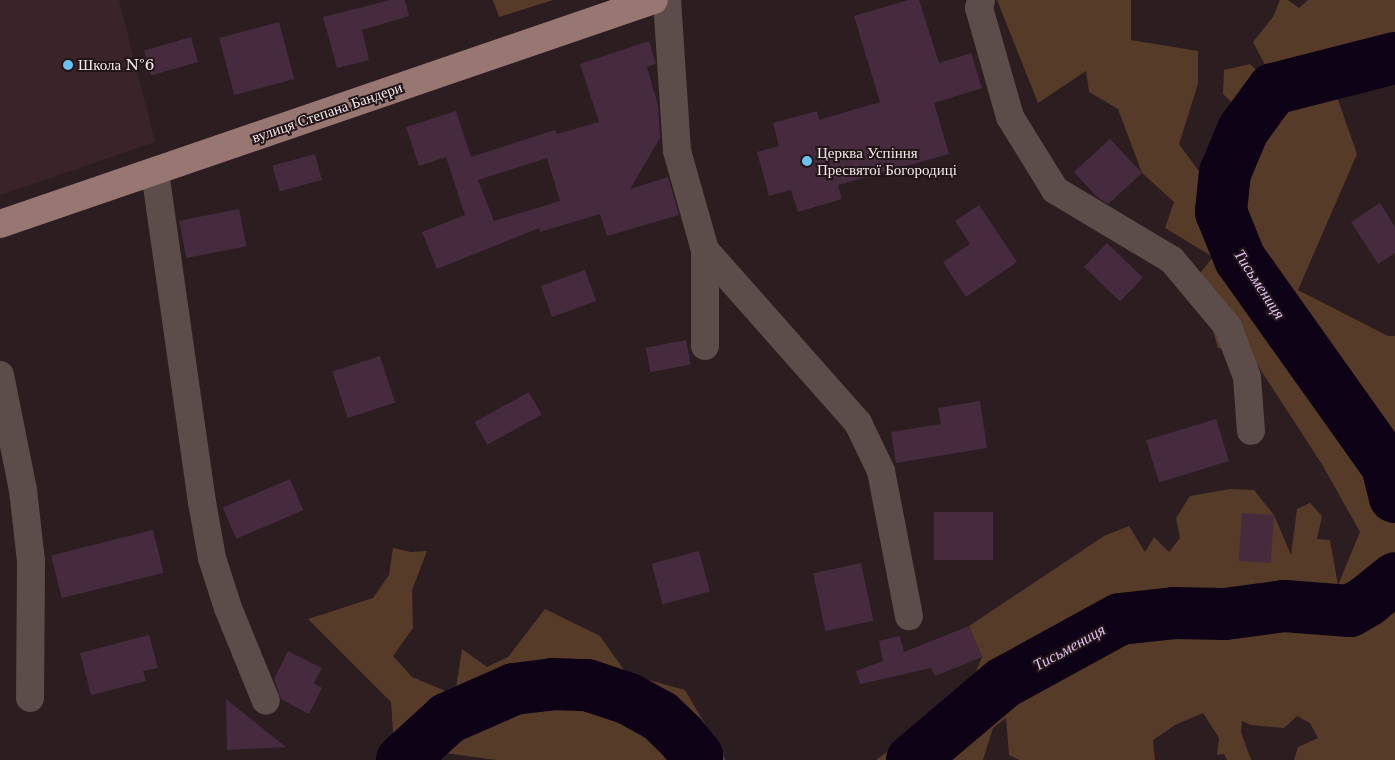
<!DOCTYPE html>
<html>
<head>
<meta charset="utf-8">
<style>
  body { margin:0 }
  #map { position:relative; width:1395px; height:760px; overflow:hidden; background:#2c1d21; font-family:"Libre Baskerville",serif }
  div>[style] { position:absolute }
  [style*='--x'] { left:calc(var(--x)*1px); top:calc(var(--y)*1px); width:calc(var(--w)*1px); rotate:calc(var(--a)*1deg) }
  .built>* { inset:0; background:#3a2329 }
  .green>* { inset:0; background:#563b28 }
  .river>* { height:52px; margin:-26px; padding:0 26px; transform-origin:26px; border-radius:26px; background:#0e0217 }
  .building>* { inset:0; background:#462b3f; transform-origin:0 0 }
  .minor>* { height:28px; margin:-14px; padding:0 14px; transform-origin:14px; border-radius:14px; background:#5d4d4a }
  .major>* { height:28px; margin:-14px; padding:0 14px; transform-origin:14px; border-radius:14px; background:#987772 }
  .dots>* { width:14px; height:14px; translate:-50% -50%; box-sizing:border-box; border:2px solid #221417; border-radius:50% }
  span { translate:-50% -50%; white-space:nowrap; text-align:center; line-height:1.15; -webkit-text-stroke:4px #221417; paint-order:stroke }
  .poi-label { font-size:15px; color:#f4e9eb }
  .left { translate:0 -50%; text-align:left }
  .street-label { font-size:15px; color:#f4e9eb }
  .water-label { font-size:16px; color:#dfc0f6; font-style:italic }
</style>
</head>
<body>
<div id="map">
  <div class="built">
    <i style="clip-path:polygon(0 0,119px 0,155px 142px,0 195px)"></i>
  </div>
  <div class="green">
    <i style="clip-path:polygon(493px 0,553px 0,499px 17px)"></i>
    <i style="clip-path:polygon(997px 0,1131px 0,1131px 40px,1198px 51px,1198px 84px,1179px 144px,1209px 185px,1257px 126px,1223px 94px,1224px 70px,1250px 64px,1280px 93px,1253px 42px,1273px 17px,1280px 0,1288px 0,1299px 8px,1308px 0,1395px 0,1395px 75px,1336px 94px,1357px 154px,1298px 290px,1388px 336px,1395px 336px,1395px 760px,1294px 760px,1298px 747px,1318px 738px,1310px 723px,1297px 716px,1284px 728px,1251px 725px,1242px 721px,1241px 732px,1251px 760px,1227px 760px,1224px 754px,1217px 755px,1219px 738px,1203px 713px,1175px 725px,1153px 740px,1155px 760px,1019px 760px,1009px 755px,1006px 718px,993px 728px,983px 760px,876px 760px,968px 691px,982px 657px,969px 626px,1104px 536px,1129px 526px,1145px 552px,1154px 537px,1169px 552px,1180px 538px,1176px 518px,1190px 496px,1230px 489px,1254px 490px,1274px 515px,1291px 555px,1297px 509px,1310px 503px,1322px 516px,1317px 539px,1330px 540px,1338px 585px,1360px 532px,1323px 466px,1249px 352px,1218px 348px,1197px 277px,1213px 257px,1165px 228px,1174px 202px,1142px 173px,1118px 109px,1089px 92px,1086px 71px,1038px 103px)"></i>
    <i style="clip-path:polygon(393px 548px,411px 552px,427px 551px,412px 590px,413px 628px,393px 656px,412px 677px,455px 695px,462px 649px,487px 667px,508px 657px,545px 609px,600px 636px,627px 674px,685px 690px,726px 760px,496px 760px,394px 746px,391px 702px,308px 619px,373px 598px,389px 575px)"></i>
  </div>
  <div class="river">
    <i style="--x:1395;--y:58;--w:126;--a:165.7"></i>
    <i style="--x:1273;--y:89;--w:51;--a:126.2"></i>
    <i style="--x:1243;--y:130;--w:47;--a:112.7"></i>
    <i style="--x:1225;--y:173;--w:39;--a:96"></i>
    <i style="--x:1221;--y:212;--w:51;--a:68"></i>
    <i style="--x:1240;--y:259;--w:254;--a:54.6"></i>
    <i style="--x:1387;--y:466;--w:32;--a:76"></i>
    <i style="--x:402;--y:760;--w:62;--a:-42.4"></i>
    <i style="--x:448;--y:718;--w:72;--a:-23.7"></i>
    <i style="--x:514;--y:689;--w:38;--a:-7"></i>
    <i style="--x:552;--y:684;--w:35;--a:2"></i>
    <i style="--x:587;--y:685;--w:44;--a:18.4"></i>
    <i style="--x:629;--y:699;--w:35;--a:29"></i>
    <i style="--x:660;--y:716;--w:28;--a:44"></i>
    <i style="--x:680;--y:735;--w:27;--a:51"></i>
    <i style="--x:697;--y:756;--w:4;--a:90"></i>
    <i style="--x:912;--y:760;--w:119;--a:-40.2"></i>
    <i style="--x:1003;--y:683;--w:133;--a:-28.7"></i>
    <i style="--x:1120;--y:619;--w:54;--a:-6.3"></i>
    <i style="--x:1174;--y:613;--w:51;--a:1.1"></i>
    <i style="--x:1225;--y:614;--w:60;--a:-7.7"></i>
    <i style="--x:1284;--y:606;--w:66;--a:4.3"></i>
    <i style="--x:1350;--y:611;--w:20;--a:-30"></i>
    <i style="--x:1367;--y:601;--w:36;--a:-39"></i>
  </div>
  <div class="building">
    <i style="clip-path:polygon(390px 0,405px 0,409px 16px,362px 30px,369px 60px,337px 68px,323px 17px)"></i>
    <i style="clip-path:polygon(908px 0,919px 0,939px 63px,971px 53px,982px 88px,934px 103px,949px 154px,838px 185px,842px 199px,798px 212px,791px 190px,769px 196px,757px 152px,779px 146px,773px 123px,817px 111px,819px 120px,880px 102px,854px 16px)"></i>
    <i style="left:279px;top:22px;width:59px;height:62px;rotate:75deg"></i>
    <i style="left:191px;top:37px;width:26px;height:49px;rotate:74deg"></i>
    <i style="clip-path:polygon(evenodd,649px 41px,656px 64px,647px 67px,658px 105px,660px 138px,630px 189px,668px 177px,679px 215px,607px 236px,600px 214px,540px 232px,539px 228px,437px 269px,422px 232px,465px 215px,446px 157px,419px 166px,406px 127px,456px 111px,471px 157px,555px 130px,557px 134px,599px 122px,580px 64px,649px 41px,547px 158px,560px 201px,494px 221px,478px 180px,547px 158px)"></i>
    <i style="clip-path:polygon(1110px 139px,1142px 173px,1108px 204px,1096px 196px,1074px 172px)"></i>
    <i style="left:315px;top:154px;width:27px;height:44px;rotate:75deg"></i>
    <i style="clip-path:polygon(1380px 203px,1395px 227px,1395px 253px,1378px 264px,1351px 222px)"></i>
    <i style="clip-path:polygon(979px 205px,1017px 262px,966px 297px,943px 262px,970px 244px,955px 221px)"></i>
    <i style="left:239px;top:209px;width:38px;height:61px;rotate:79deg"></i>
    <i style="left:1107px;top:243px;width:50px;height:33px;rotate:44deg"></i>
    <i style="left:585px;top:270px;width:33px;height:47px;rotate:70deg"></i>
    <i style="left:686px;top:340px;width:25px;height:41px;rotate:79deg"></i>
    <i style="left:380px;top:356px;width:49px;height:50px;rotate:72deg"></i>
    <i style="left:529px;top:392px;width:26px;height:62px;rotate:61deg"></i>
    <i style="clip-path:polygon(980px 401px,987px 448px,896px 463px,891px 432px,941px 424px,938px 408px)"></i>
    <i style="left:1216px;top:419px;width:44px;height:73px;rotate:73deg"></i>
    <i style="left:290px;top:479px;width:34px;height:73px;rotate:67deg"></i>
    <i style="left:993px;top:512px;width:48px;height:59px;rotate:90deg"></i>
    <i style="left:1242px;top:513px;width:32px;height:48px;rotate:4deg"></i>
    <i style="left:153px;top:530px;width:44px;height:105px;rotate:76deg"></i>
    <i style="left:699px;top:551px;width:42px;height:49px;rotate:75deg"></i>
    <i style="left:861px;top:563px;width:59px;height:49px;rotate:78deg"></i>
    <i style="clip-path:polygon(969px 626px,982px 657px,935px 676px,931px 668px,860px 684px,856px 671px,883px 661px,879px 641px,900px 636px,904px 652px)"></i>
    <i style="clip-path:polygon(149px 635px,158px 668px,143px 671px,146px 681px,91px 695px,80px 653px)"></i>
    <i style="clip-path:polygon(288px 651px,322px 668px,314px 683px,322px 688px,309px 714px,281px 699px,274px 679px)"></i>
    <i style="clip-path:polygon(226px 699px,286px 747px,227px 750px)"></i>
  </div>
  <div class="minor">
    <i style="--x:667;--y:0;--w:151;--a:86.2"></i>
    <i style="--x:677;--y:151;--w:103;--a:74.2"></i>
    <i style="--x:705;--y:250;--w:231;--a:48.5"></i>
    <i style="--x:858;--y:423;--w:53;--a:64.4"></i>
    <i style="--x:881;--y:471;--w:148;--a:79.1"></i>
    <i style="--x:981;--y:0;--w:8;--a:104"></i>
    <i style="--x:979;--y:8;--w:113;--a:74.1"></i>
    <i style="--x:1010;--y:117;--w:86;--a:58.3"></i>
    <i style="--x:1055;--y:190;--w:136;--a:30.9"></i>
    <i style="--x:1172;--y:260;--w:87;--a:50.1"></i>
    <i style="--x:1228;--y:327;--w:53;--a:69.2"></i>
    <i style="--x:1247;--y:377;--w:54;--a:85.8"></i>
    <i style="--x:155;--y:172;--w:333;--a:81.9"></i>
    <i style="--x:202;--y:502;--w:57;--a:79.9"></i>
    <i style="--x:212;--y:558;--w:52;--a:72.3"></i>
    <i style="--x:228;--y:608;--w:100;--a:67.8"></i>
    <i style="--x:705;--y:346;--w:96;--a:-90"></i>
    <i style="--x:0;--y:375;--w:117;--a:78.7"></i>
    <i style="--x:23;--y:490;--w:71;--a:83.6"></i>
    <i style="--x:31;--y:561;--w:137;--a:90.4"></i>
  </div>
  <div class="major">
    <i style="--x:0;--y:224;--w:691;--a:-18.91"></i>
  </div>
  <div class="dots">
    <i style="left:68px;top:65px;background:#69c3f1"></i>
    <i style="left:807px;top:161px;background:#69c3f1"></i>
  </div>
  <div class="poi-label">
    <span class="left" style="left:78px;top:65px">Школа №6</span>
    <span class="left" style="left:817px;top:161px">Церква Успіння<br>Пресвятої Богородиці</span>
  </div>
  <div class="street-label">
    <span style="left:327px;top:112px;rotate:-19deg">вулиця Степана Бандери</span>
  </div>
  <div class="water-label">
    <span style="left:1260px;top:284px;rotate:57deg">Тисьмениця</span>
    <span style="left:1069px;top:647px;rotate:-29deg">Тисьмениця</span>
  </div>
</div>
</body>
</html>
